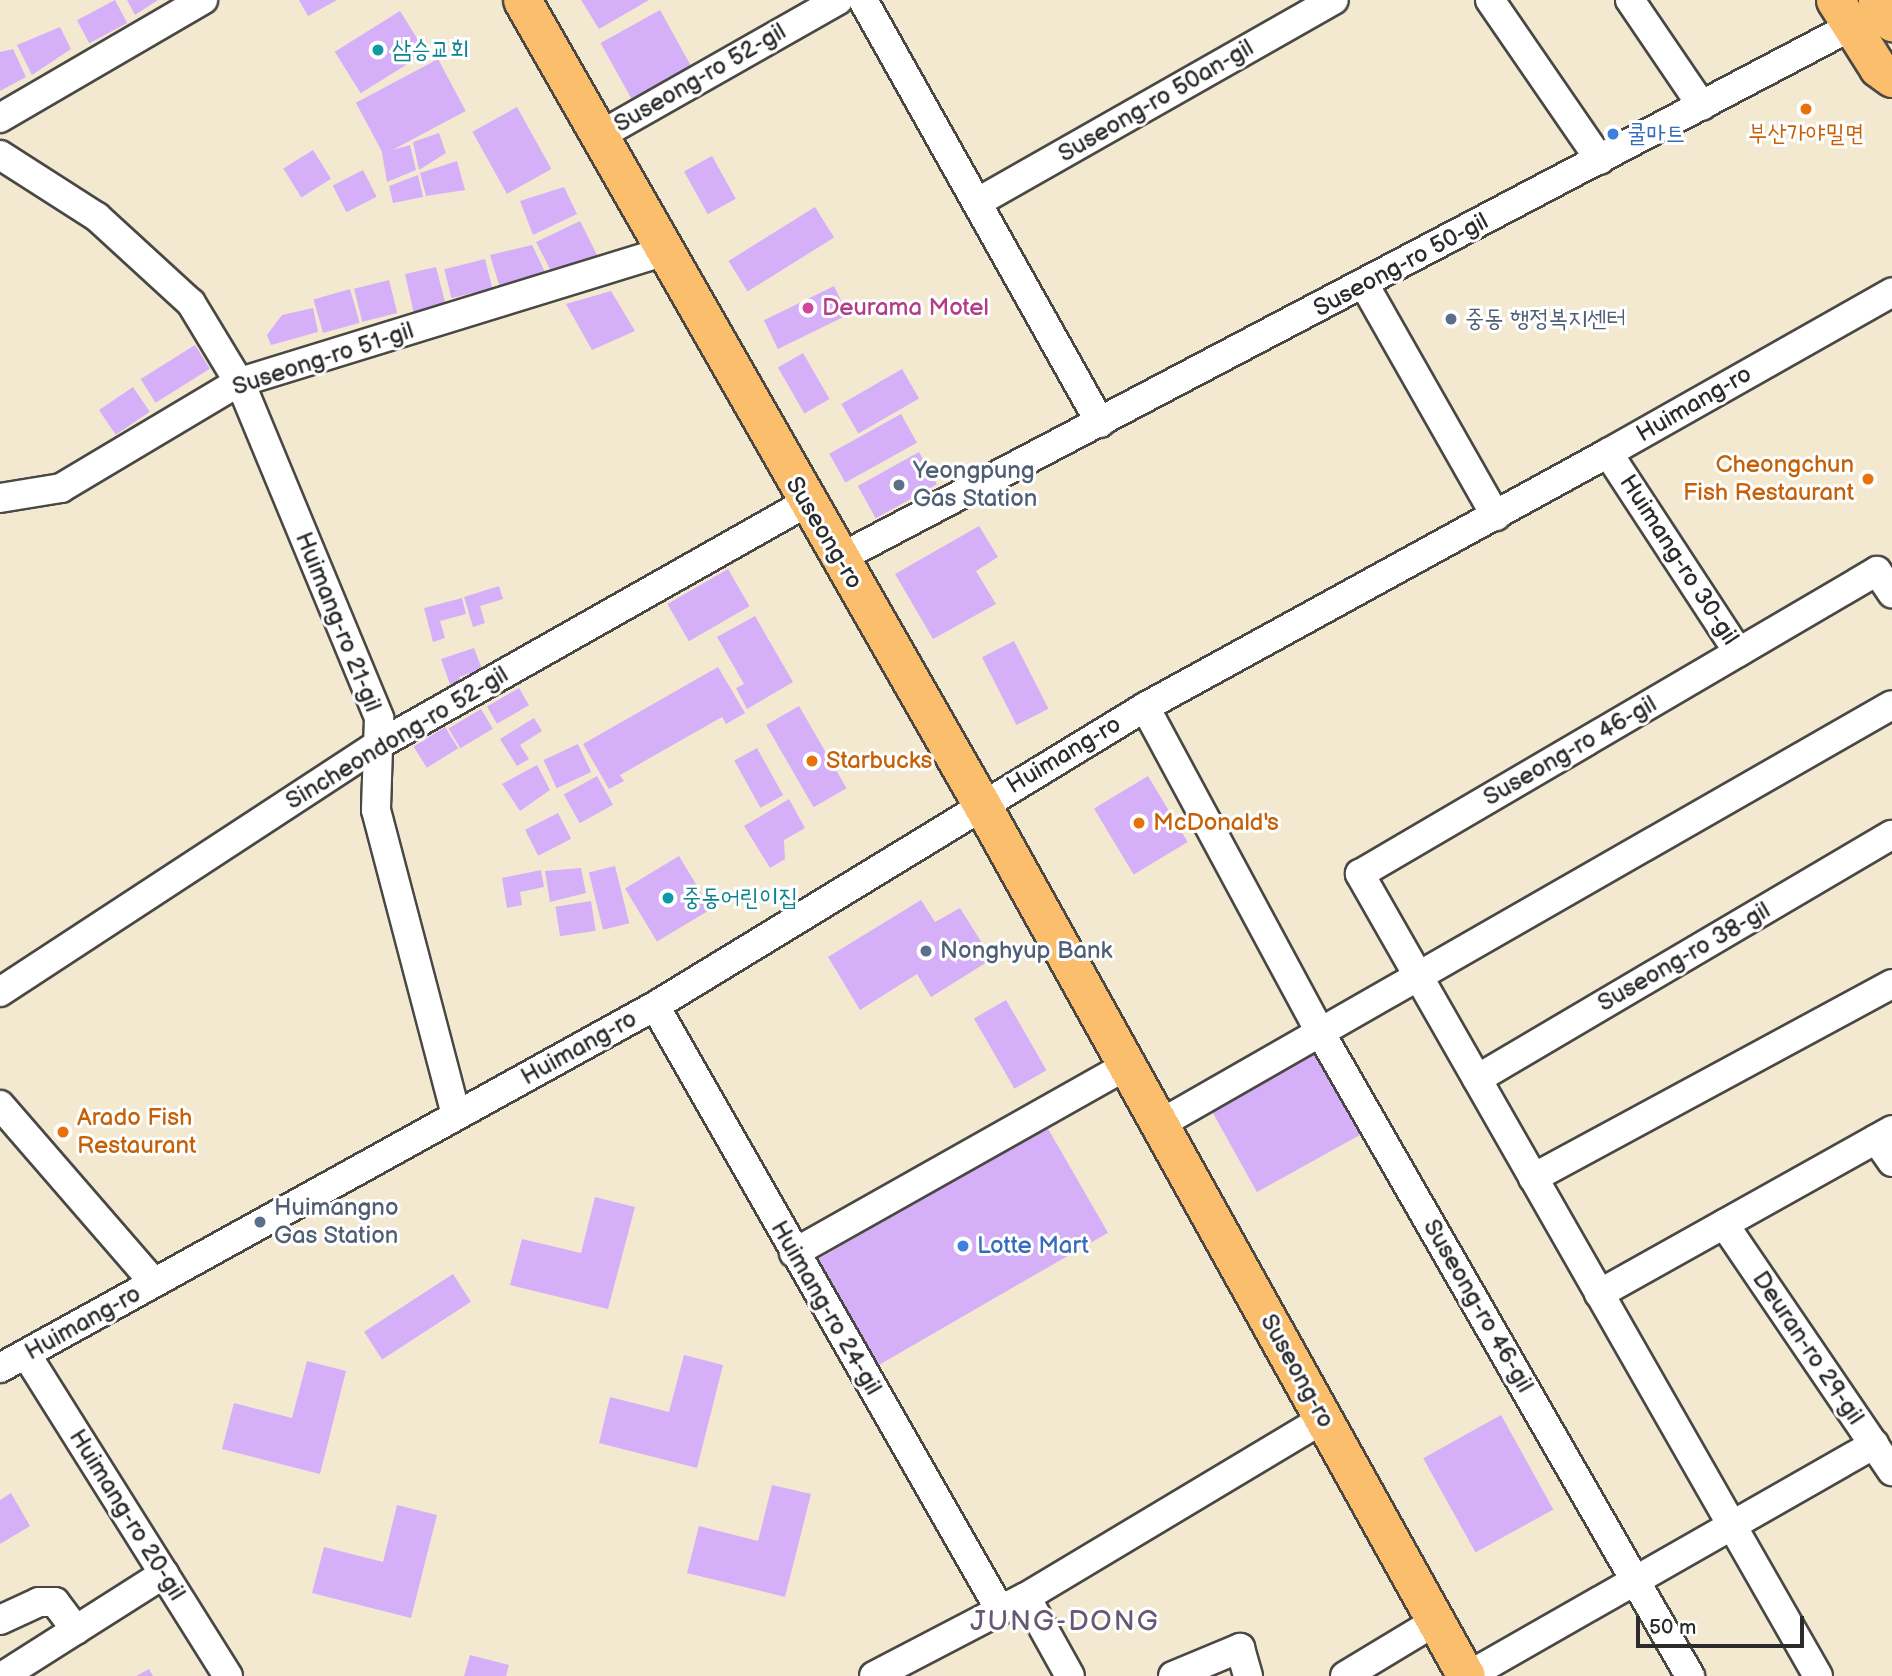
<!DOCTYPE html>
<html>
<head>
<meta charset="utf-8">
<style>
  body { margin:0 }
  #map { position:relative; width:1892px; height:1676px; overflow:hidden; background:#f3e9d1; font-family:"Balsamiq Sans","Poor Story",sans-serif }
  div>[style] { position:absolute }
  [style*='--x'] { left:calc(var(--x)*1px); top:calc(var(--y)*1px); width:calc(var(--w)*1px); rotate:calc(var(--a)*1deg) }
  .building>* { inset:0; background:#d6aff9; transform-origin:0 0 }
  .roads { filter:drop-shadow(2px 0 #494844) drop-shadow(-2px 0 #494844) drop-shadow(0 2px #494844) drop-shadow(0 -2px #494844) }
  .minor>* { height:28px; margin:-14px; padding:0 14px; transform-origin:14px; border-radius:14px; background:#fff }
  .major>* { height:37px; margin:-18.5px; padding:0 18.5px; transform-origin:18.5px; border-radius:18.5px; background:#fabe6d }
  .dots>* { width:19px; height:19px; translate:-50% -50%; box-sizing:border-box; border:4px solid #fff; border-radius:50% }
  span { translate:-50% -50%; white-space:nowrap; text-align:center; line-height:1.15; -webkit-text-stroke:6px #fff; paint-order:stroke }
  .culture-label { font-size:24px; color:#0d838f }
  .left { translate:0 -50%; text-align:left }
  .street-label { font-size:24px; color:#2b2b2b }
  .shop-label { font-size:24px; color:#366cbe }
  .food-label { font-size:24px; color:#c56008 }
  .right { translate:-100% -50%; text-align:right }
  .hotel-label { font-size:24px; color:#b23c85 }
  .service-label { font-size:24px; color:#4e5e75 }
  .quarter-label { font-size:28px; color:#675973; letter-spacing:2px }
  .scale { position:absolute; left:1636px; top:1616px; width:168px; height:32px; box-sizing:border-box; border:4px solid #2b2b2b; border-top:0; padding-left:9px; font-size:21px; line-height:24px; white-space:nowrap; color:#2b2b2b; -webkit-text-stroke:5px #fff; paint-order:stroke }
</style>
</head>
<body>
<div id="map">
  <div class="building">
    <i style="left:115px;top:0;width:26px;height:43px;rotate:62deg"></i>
    <i style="clip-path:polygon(127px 0,158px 0,135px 15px)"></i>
    <i style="clip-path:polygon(299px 0,337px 0,308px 16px)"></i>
    <i style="clip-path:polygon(581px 0,649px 0,599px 29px)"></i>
    <i style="left:660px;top:10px;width:68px;height:68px;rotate:61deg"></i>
    <i style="left:400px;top:11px;width:49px;height:77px;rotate:58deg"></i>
    <i style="clip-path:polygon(60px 27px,71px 49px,32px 75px,17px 45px)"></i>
    <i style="clip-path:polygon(13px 49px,26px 77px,0 91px,0 52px)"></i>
    <i style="left:438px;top:59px;width:59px;height:93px;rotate:62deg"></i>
    <i style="left:517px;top:107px;width:71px;height:51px;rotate:61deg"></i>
    <i style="clip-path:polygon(439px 133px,446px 153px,419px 170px,413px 142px)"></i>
    <i style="clip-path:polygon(410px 145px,416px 170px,387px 182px,382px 153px)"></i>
    <i style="left:313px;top:150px;width:34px;height:35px;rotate:58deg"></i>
    <i style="left:712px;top:156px;width:49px;height:32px;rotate:61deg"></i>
    <i style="clip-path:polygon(457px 161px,465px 190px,426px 196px,420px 173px)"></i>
    <i style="left:363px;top:170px;width:30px;height:34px;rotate:63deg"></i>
    <i style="clip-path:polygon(418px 175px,423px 197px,393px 203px,389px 186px)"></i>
    <i style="clip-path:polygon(564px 187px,577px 214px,533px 235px,520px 201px)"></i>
    <i style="left:815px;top:207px;width:36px;height:102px;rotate:58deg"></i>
    <i style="clip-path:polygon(580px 221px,601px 263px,553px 275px,536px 242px)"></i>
    <i style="clip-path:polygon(532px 245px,546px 274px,500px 288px,490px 255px)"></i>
    <i style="left:485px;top:259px;width:30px;height:42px;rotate:76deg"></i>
    <i style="clip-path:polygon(436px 267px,445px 302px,414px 314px,405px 274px)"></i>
    <i style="left:389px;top:280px;width:34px;height:36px;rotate:76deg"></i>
    <i style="left:834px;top:286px;width:32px;height:78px;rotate:64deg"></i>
    <i style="left:350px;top:289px;width:35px;height:38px;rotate:74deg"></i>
    <i style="clip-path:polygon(611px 291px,635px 331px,592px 350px,566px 304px)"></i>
    <i style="clip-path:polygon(313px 308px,318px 332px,271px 345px,267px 335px,282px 315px)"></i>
    <i style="left:195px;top:345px;width:28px;height:64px;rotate:58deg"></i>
    <i style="left:803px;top:353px;width:53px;height:29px;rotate:60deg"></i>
    <i style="left:902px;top:369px;width:34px;height:70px;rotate:60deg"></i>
    <i style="left:133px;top:387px;width:30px;height:41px;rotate:56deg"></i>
    <i style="left:901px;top:414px;width:33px;height:82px;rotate:61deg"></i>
    <i style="left:919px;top:452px;width:37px;height:70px;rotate:61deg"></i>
    <i style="clip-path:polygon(979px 526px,998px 557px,976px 571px,996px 604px,933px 639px,895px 574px)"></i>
    <i style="left:728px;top:569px;width:43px;height:70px;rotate:60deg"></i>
    <i style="clip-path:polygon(499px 586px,503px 599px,480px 606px,485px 623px,473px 627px,464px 597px)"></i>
    <i style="clip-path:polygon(462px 598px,466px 614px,440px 621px,445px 638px,433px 642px,424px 608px)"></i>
    <i style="clip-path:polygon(755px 616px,793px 682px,747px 709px,736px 688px,744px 684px,717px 637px)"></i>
    <i style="left:1014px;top:641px;width:76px;height:36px;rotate:63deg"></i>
    <i style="clip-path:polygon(474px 648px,482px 669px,459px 677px,463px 687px,452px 690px,441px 659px)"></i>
    <i style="clip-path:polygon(718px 667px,745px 713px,726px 724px,722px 717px,620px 775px,624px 781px,609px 789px,583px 744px)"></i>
    <i style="left:519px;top:688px;width:20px;height:37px;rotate:60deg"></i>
    <i style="left:799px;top:706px;width:95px;height:38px;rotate:60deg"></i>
    <i style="left:481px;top:709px;width:23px;height:38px;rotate:59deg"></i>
    <i style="clip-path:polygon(534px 718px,542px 731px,520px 745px,529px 759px,517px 766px,500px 739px)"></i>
    <i style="left:445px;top:727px;width:25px;height:37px;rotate:58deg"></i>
    <i style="left:578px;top:744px;width:31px;height:38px;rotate:65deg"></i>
    <i style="left:757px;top:748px;width:54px;height:26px;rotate:61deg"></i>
    <i style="clip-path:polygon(537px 765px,550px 790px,520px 811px,502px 784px)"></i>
    <i style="left:597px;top:776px;width:33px;height:38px;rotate:61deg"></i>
    <i style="left:1148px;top:776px;width:77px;height:63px;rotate:59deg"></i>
    <i style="clip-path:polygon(789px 799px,805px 828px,784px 840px,785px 859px,770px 868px,744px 826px)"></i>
    <i style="left:558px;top:813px;width:29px;height:37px;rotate:63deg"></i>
    <i style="left:679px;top:856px;width:62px;height:63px;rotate:59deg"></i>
    <i style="left:615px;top:866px;width:59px;height:27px;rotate:76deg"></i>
    <i style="clip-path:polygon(581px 868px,586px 893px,550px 902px,545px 871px)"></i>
    <i style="clip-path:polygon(541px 870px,544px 887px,520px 892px,522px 905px,507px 908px,502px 878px)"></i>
    <i style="clip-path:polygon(921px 900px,935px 922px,960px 908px,992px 959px,931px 997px,917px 974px,860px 1010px,828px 957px)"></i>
    <i style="left:591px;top:901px;width:30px;height:36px;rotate:81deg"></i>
    <i style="left:1006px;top:1000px;width:81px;height:37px;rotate:60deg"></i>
    <i style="left:1317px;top:1049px;width:96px;height:122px;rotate:61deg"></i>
    <i style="left:1047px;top:1127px;width:122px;height:265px;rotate:60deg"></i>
    <i style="clip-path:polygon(595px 1197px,635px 1207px,608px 1309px,510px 1285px,522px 1239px,581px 1253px)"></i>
    <i style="left:453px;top:1274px;width:33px;height:106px;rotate:57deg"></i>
    <i style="clip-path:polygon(684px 1355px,723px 1365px,697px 1468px,599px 1443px,610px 1397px,669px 1412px)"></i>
    <i style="clip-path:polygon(307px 1361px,346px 1371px,320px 1474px,222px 1449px,234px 1403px,292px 1418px)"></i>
    <i style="left:1501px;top:1415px;width:108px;height:89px;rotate:61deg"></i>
    <i style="clip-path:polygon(772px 1485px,811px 1494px,785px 1597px,687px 1573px,699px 1526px,758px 1541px)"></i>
    <i style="clip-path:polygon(11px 1493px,30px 1526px,0 1544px,0 1500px)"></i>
    <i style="clip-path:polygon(397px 1505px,437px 1515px,411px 1618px,312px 1593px,324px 1547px,383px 1562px)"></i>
    <i style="clip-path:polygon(470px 1655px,509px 1665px,506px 1676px,464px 1676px)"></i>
    <i style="clip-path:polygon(149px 1669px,153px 1676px,136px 1676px)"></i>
  </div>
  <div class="roads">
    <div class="minor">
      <i style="--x:863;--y:0;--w:485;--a:60.7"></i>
      <i style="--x:1490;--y:0;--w:194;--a:55.5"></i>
      <i style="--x:1630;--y:0;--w:128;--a:55.8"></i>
      <i style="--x:0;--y:118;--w:235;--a:-30.2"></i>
      <i style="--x:599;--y:136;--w:275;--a:-29.6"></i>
      <i style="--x:0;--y:155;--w:115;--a:32.6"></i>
      <i style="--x:97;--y:217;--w:127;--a:42.5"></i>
      <i style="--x:191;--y:303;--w:100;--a:58.8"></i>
      <i style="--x:243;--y:389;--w:356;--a:67.5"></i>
      <i style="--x:379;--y:718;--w:92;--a:91.9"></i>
      <i style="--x:376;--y:810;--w:316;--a:75.3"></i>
      <i style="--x:978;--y:202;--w:409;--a:-29.6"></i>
      <i style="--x:1364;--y:284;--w:267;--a:60.4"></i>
      <i style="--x:1608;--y:453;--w:238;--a:56.8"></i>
      <i style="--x:0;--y:498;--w:62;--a:-9.3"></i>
      <i style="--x:61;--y:488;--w:205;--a:-30.8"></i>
      <i style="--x:237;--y:383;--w:446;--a:-17.1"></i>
      <i style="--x:840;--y:558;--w:1143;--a:-27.73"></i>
      <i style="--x:1145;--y:707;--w:369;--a:61.7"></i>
      <i style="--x:1320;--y:1032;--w:743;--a:60.12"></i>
      <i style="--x:0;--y:992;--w:452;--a:-33.2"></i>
      <i style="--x:378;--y:745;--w:492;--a:-29.5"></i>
      <i style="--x:655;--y:1006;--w:693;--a:60.26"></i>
      <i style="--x:1477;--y:1079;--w:481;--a:-30.5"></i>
      <i style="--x:0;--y:1105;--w:235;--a:49.1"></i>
      <i style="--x:1160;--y:1124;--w:843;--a:-29.79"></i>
      <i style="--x:1876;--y:1139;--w:28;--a:55"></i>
      <i style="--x:1533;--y:1178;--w:408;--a:-28.4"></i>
      <i style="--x:1724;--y:1224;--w:299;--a:55.8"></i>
      <i style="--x:794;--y:1253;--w:382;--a:-29.4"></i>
      <i style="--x:1599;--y:1294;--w:336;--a:-29.2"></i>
      <i style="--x:26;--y:1354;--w:380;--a:57.9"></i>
      <i style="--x:0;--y:1368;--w:748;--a:-28.93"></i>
      <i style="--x:655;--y:1006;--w:574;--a:-31.39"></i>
      <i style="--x:1145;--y:707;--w:528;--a:-28.75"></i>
      <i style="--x:1608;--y:453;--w:326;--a:-29.5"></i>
      <i style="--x:1026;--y:1597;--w:90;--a:60.9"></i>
      <i style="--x:0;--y:1620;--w:43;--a:-24.8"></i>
      <i style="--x:39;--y:1602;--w:16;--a:0"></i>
      <i style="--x:55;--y:1602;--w:35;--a:53"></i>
      <i style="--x:3;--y:1676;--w:191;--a:-32.4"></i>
      <i style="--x:874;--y:1676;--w:171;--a:-27.5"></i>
      <i style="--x:1026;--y:1597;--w:347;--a:-30.9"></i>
      <i style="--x:1173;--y:1676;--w:73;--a:-22.7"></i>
      <i style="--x:1240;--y:1648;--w:29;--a:74"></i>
      <i style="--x:1345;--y:1676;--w:106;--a:-31.1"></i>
      <i style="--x:1468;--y:1676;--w:468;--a:-29.7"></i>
      <i style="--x:1818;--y:1676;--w:924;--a:-119.73"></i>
      <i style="--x:1360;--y:874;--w:599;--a:-30.37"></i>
      <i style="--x:1877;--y:571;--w:27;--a:56"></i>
    </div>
    <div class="major">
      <i style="--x:522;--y:0;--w:927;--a:60.26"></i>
      <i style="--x:982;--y:805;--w:996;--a:60.94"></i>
      <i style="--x:1835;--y:0;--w:80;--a:57.7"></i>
      <i style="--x:1878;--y:68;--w:17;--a:36"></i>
      <i style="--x:1877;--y:0;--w:27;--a:56"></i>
    </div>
  </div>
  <div class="dots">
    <i style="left:378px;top:50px;background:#0f9aa8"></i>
    <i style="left:1806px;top:109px;background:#e8710a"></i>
    <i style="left:1613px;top:134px;background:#3f7fe0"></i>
    <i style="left:808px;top:308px;background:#d1479c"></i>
    <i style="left:1451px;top:319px;background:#5c6f8a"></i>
    <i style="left:1868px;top:479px;background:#e8710a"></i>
    <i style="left:899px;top:485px;background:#5c6f8a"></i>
    <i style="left:812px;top:761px;background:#e8710a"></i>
    <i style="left:1139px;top:823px;background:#e8710a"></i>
    <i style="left:668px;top:898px;background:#0f9aa8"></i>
    <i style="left:926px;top:951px;background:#5c6f8a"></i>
    <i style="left:63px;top:1132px;background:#e8710a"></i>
    <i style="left:260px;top:1222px;background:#5c6f8a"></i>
    <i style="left:963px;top:1246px;background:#3f7fe0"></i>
  </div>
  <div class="culture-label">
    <span class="left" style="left:392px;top:50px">삼승교회</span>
    <span class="left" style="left:682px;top:898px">중동어린이집</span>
  </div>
  <div class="street-label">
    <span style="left:700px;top:78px;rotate:-30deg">Suseong-ro 52-gil</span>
    <span style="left:1156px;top:101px;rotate:-30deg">Suseong-ro 50an-gil</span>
    <span style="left:1401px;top:265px;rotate:-28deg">Suseong-ro 50-gil</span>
    <span style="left:323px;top:359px;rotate:-18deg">Suseong-ro 51-gil</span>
    <span style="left:1694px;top:404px;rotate:-30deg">Huimang-ro</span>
    <span style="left:824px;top:533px;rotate:59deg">Suseong-ro</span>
    <span style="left:1679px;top:560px;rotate:57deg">Huimang-ro 30-gil</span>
    <span style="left:338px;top:622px;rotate:68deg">Huimang-ro 21-gil</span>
    <span style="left:397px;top:738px;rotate:-31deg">Sincheondong-ro 52-gil</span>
    <span style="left:1570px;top:751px;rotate:-30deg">Suseong-ro 46-gil</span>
    <span style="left:1064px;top:755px;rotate:-31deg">Huimang-ro</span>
    <span style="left:1684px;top:957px;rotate:-30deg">Suseong-ro 38-gil</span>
    <span style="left:579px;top:1048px;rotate:-29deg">Huimang-ro</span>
    <span style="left:1478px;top:1306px;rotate:60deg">Suseong-ro 46-gil</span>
    <span style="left:826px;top:1308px;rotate:60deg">Huimang-ro 24-gil</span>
    <span style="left:83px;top:1323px;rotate:-29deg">Huimang-ro</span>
    <span style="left:1808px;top:1348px;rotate:56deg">Deuran-ro 29-gil</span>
    <span style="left:1297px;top:1371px;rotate:61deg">Suseong-ro</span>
    <span style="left:127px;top:1515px;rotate:58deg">Huimang-ro 20-gil</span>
  </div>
  <div class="shop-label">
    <span class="left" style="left:1627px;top:134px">쿨마트</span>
    <span class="left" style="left:977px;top:1246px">Lotte Mart</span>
  </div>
  <div class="food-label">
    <span style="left:1806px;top:134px">부산가야밀면</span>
    <span class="right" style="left:1854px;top:479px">Cheongchun<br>Fish Restaurant</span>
    <span class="left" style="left:826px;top:761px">Starbucks</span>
    <span class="left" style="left:1153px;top:823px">McDonald's</span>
    <span class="left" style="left:77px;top:1132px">Arado Fish<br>Restaurant</span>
  </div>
  <div class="hotel-label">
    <span class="left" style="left:822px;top:308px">Deurama Motel</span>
  </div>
  <div class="service-label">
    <span class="left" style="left:1465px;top:319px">중동 행정복지센터</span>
    <span class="left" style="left:913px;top:485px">Yeongpung<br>Gas Station</span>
    <span class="left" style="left:940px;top:951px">Nonghyup Bank</span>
    <span class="left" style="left:274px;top:1222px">Huimangno<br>Gas Station</span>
  </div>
  <div class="quarter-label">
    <span style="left:1065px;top:1622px">JUNG-DONG</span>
  </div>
  <div class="scale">50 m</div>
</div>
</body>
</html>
